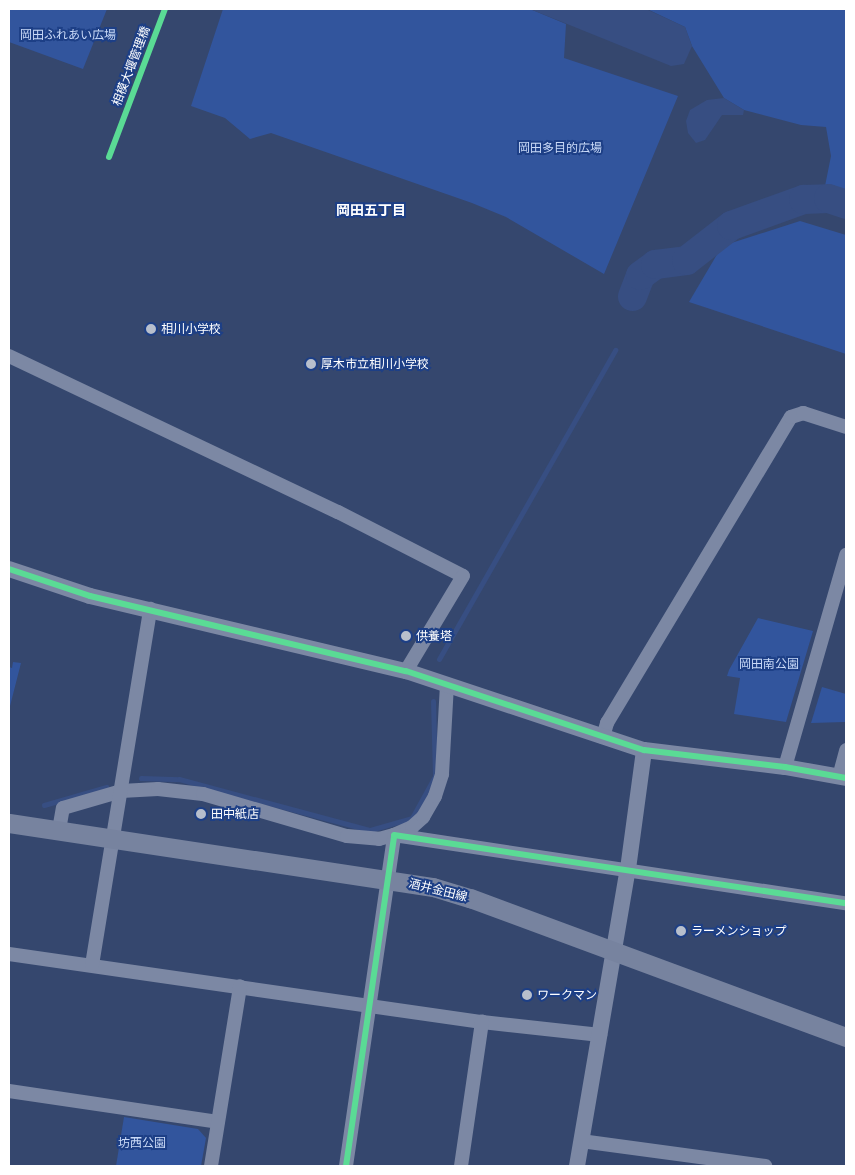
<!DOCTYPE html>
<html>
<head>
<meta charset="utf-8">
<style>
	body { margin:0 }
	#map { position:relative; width:855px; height:1175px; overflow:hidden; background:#35476e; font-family:Ubuntu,"Noto Sans JP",sans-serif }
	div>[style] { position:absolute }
	.green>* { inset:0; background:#32559d }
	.water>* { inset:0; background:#374e82 }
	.stream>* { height:5px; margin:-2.5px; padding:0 2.5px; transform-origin:2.5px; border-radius:2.5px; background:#374e82 }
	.river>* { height:29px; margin:-14.5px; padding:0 14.5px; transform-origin:14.5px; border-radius:14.5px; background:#374e82 }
	.minor>* { height:14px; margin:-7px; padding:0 7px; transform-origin:7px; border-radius:7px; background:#7c88a4 }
	.tertiary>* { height:16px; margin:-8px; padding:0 8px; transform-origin:8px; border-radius:8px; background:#7c88a4 }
	.secondary>* { height:19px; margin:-9.5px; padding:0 9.5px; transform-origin:9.5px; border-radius:9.5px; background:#77839f }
	.cycleway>* { height:6px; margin:-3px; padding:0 3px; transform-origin:3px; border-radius:3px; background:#5adb95 }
	.dots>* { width:14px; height:14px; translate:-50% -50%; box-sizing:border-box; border:2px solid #1d3f86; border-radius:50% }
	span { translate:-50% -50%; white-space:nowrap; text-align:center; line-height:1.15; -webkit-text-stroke:4px #1d3f86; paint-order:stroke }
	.park-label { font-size:12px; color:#cadaf8 }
	.street-label { font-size:12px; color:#fff }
	.poi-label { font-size:12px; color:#fff }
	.left { translate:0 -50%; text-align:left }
	.neighbourhood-label { font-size:14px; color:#fff; font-weight:700 }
	.frame { position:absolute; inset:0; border:10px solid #fff; pointer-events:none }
</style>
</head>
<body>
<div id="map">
	<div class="green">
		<i style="clip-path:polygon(9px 9px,107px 9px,83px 69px,9px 42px)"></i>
		<i style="clip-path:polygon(223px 9px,530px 9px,566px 24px,564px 58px,678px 96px,604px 274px,506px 217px,472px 203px,271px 133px,250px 139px,225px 118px,191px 106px)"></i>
		<i style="clip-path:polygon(647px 9px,846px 9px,846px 199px,823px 196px,831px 156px,826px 127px,801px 125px,744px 110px,724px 98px,692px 46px,685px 27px)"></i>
		<i style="clip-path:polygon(800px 221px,846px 235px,846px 354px,689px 302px,722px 246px)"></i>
		<i style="clip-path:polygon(758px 618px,813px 631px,786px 722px,734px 714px,740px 678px,727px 676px,729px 670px)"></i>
		<i style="clip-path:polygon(13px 662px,21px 663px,9px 710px,9px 667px,12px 668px)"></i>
		<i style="clip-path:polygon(822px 687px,846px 694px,845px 722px,811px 723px)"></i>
		<i style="clip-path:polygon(124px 1117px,198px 1129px,206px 1138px,201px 1166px,116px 1166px)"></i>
	</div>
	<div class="water">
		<i style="clip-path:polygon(530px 9px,646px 9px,685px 27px,692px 46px,684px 64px,671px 66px)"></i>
		<i style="clip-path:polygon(724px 98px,744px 110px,743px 115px,722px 115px,705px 140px,696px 143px,688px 133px,686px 121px,690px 110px,707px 100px)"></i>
		<i style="clip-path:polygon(809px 196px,846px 199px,846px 208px,829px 200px,807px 206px,803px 199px)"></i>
	</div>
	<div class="stream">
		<i style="left:439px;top:659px;width:356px;rotate:-60.3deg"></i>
		<i style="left:141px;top:778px;width:38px;rotate:2deg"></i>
		<i style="left:179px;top:779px;width:198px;rotate:15deg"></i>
		<i style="left:370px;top:830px;width:44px;rotate:-15.9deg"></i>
		<i style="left:412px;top:818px;width:48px;rotate:-61.3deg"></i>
		<i style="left:435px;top:776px;width:75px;rotate:-91.5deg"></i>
		<i style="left:44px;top:805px;width:65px;rotate:-16.2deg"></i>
	</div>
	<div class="river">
		<i style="left:632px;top:296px;width:22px;rotate:-69deg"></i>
		<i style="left:640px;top:275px;width:19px;rotate:-36deg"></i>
		<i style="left:655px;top:264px;width:31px;rotate:-7deg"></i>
		<i style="left:686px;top:260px;width:57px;rotate:-37.9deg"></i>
		<i style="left:731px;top:225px;width:77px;rotate:-19.9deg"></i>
		<i style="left:803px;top:199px;width:25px;rotate:-2deg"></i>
		<i style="left:828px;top:198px;width:19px;rotate:18deg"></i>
	</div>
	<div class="minor">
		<i style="left:9px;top:356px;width:364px;rotate:25.4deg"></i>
		<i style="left:338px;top:512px;width:140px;rotate:27.1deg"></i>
		<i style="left:463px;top:576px;width:111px;rotate:121deg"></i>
		<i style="left:603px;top:737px;width:15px;rotate:-74deg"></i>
		<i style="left:607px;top:723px;width:357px;rotate:-59deg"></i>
		<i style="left:791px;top:417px;width:13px;rotate:-18deg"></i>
		<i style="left:803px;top:413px;width:45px;rotate:18deg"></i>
		<i style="left:785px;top:767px;width:221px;rotate:-73.9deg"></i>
		<i style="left:839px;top:777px;width:28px;rotate:-75deg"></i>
		<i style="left:59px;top:830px;width:22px;rotate:-80deg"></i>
		<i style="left:63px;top:808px;width:60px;rotate:-16.3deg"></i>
		<i style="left:121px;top:791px;width:37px;rotate:-3deg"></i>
		<i style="left:158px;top:789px;width:45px;rotate:6.3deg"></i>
		<i style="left:203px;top:794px;width:150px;rotate:16.3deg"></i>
		<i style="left:347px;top:836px;width:32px;rotate:5deg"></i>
		<i style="left:379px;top:839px;width:16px;rotate:-15deg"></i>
		<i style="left:394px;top:835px;width:20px;rotate:-24deg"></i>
		<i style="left:412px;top:827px;width:15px;rotate:-42deg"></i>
		<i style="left:423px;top:817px;width:24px;rotate:-60deg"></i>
		<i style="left:435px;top:796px;width:23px;rotate:-72deg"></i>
		<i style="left:442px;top:774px;width:90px;rotate:-86.8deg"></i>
		<i style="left:9px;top:954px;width:478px;rotate:8.2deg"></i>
		<i style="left:482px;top:1022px;width:119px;rotate:6.3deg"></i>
		<i style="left:92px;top:965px;width:361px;rotate:-80.7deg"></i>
		<i style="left:9px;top:1091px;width:211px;rotate:8.4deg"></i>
		<i style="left:581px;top:1141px;width:186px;rotate:7.7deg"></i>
		<i style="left:211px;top:1166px;width:182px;rotate:-80.8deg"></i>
		<i style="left:346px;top:1166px;width:334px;rotate:-81.7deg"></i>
		<i style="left:394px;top:835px;width:457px;rotate:8.6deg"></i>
		<i style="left:461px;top:1166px;width:146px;rotate:-81.7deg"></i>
	</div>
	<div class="tertiary">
		<i style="left:9px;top:569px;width:85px;rotate:18.4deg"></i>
		<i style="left:90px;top:596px;width:325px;rotate:13.4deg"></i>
		<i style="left:406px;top:671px;width:251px;rotate:18.4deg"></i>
		<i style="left:644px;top:750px;width:142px;rotate:6.9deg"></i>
		<i style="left:785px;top:767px;width:62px;rotate:10.2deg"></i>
		<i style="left:577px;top:1166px;width:301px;rotate:-80.3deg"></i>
		<i style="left:628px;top:869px;width:120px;rotate:-82.3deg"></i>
	</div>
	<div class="secondary">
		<i style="left:9px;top:823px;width:429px;rotate:8.6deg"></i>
		<i style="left:433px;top:887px;width:39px;rotate:17deg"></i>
		<i style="left:470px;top:898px;width:401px;rotate:20.3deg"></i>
	</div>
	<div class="cycleway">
		<i style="left:109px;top:157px;width:158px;rotate:-69.3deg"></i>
		<i style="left:9px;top:569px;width:85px;rotate:18.4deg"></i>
		<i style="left:90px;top:596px;width:325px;rotate:13.4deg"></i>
		<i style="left:406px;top:671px;width:251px;rotate:18.4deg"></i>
		<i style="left:644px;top:750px;width:142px;rotate:6.9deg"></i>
		<i style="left:785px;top:767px;width:62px;rotate:10.2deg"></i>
		<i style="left:346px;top:1166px;width:334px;rotate:-81.7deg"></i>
		<i style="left:394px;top:835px;width:457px;rotate:8.6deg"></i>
	</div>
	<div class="dots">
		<i style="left:151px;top:329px;background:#b8bfcc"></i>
		<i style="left:311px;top:364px;background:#b8bfcc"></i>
		<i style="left:406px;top:636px;background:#b8bfcc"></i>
		<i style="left:201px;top:814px;background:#b8bfcc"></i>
		<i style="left:681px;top:931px;background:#b8bfcc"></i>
		<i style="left:527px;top:995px;background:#b8bfcc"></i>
	</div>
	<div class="park-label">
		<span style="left:68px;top:35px">岡田ふれあい広場</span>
		<span style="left:560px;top:148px">岡田多目的広場</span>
		<span style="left:769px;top:664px">岡田南公園</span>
		<span style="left:142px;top:1143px">坊西公園</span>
	</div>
	<div class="street-label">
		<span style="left:131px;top:66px;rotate:-69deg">相模大堰管理橋</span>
		<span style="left:438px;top:890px;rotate:14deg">酒井金田線</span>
	</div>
	<div class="poi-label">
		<span class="left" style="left:161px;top:329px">相川小学校</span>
		<span class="left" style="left:321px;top:364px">厚木市立相川小学校</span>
		<span class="left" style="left:416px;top:636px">供養塔</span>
		<span class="left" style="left:211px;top:814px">田中紙店</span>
		<span class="left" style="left:691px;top:931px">ラーメンショップ</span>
		<span class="left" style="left:537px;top:995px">ワークマン</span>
	</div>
	<div class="neighbourhood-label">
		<span style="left:371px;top:210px">岡田五丁目</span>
	</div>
	<div class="frame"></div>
</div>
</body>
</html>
